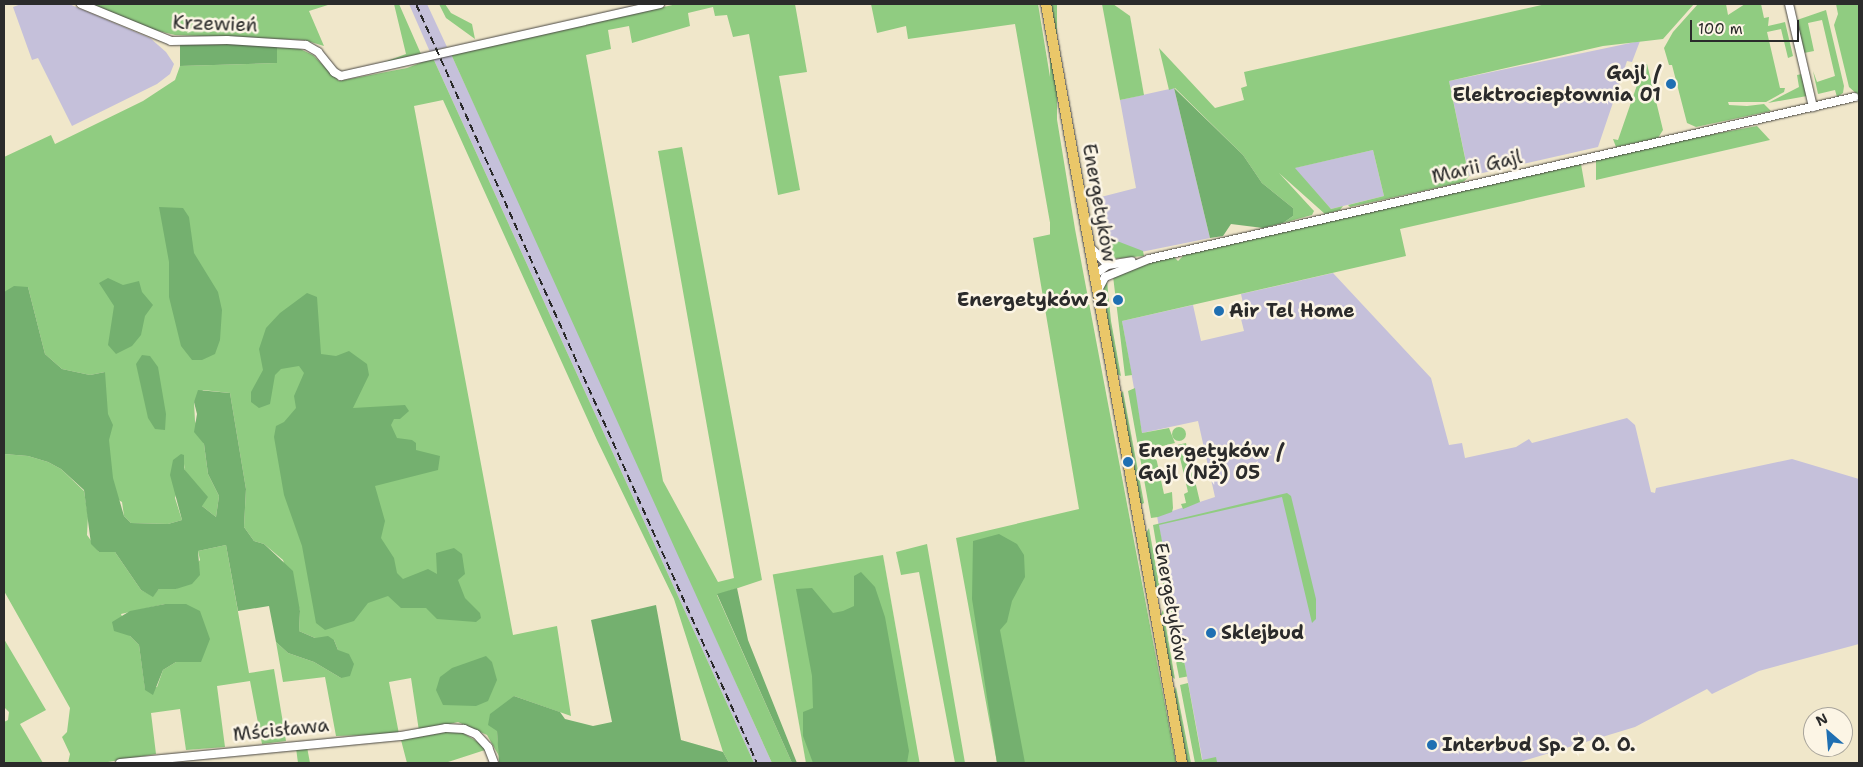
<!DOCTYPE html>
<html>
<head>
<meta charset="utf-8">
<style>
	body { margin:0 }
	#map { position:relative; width:1863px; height:767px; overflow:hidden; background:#f0e7ca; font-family:"Shantell Sans",sans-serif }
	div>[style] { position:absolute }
	.industrial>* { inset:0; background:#c5c0da }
	.green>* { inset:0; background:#90cc81; transform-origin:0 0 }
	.round { border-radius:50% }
	.forest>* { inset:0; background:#74b06f }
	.roads { filter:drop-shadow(0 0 1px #494743) drop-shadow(0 0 1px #494743) }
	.minor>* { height:8px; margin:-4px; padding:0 4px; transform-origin:4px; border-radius:4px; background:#fff }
	.major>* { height:10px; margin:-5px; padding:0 5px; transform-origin:5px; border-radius:5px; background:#eac769 }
	.rail>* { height:2px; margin-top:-1px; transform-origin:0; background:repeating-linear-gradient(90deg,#2b2b2b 0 8px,transparent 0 12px) }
	.dots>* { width:14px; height:14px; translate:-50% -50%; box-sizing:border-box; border:2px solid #fcf5e5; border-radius:50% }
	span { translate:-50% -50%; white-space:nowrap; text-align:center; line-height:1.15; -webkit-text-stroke:5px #fcf5e5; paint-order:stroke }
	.street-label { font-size:19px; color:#2b2b2b }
	.poi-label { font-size:19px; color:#2b2b2b; font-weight:700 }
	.right { translate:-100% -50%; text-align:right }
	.left { translate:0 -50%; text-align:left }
	.frame { position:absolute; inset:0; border:5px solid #2b2b2b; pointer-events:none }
	.north { position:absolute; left:1803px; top:707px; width:50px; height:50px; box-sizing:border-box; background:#fcf5e5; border:1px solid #a8a49b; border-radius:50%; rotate:333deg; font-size:14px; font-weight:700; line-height:20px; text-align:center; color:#2b2b2b }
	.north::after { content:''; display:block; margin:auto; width:18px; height:22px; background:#1f6fb2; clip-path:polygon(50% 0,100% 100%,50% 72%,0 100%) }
	.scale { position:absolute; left:1690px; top:20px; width:109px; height:22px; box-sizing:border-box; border:2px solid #2b2b2b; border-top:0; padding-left:6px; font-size:15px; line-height:18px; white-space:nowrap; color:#2b2b2b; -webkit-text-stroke:4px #fcf5e5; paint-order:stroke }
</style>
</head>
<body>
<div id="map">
	<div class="industrial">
		<i style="clip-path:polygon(21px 4px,69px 4px,150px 38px,166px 52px,174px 64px,170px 74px,157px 84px,72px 126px,38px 58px,32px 60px,13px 7px)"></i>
		<i style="clip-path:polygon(409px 4px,427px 4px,447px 47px,430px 52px)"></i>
		<i style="clip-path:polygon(1640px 41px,1632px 62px,1627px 61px,1598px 147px,1469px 176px,1449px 81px)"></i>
		<i style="clip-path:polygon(451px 54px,582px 339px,772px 763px,754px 763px,433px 58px)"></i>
		<i style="clip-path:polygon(1174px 88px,1210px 238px,1141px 252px,1104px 236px,1097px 198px,1136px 188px,1120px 100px)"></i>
		<i style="clip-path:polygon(1373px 150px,1384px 196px,1331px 209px,1294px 168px)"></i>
		<i style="clip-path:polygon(1333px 273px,1431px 378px,1449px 445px,1462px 443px,1465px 458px,1516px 447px,1529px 439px,1532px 443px,1627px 418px,1635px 425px,1651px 492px,1655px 493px,1656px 488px,1792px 459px,1859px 479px,1859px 644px,1759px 671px,1712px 694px,1707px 689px,1635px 727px,1517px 763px,1203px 763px,1157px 516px,1215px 497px,1198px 421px,1142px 433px,1122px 321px,1193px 305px,1201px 341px,1244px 331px,1241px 319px,1246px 316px,1241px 294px)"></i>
	</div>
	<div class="green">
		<i style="clip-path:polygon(89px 4px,331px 4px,309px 11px,324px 46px,304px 40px,175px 35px,146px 28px)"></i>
		<i style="clip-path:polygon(394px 4px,399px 4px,421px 54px,379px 64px,406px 54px)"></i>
		<i style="clip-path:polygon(439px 4px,445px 4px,451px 13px,472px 24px,475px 39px,446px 18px)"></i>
		<i style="clip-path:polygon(677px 4px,795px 4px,807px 72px,779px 76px,800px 190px,778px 195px,749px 34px,733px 37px,727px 15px,715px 16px,713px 7px,688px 13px,690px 26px,632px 43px,629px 26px,608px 30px,611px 49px,586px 55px,663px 481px,718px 582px,734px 578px,658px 151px,682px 147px,762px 580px,717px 595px,792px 763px,772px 763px,451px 54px)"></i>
		<i style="clip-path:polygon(871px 4px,1038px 4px,1075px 229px,1176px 763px,997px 763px,956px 538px,1079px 509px,1033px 238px,1052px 234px,1015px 24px,908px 39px,906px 26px,877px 33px)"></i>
		<i style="left:1050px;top:4px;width:7px;height:248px"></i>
		<i style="clip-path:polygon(1102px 4px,1113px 4px,1130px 16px,1144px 95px,1120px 100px)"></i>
		<i style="clip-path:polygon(1546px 4px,1694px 4px,1663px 39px,1603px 46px,1449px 81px,1469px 177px,1463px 182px,1350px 207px,1348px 205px,1384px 196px,1373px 150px,1295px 168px,1331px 209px,1343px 206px,1340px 210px,1325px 214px,1279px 173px,1314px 211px,1312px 215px,1283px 223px,1293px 216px,1293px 208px,1262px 183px,1243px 155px,1175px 88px,1169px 90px,1159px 48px,1215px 108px,1244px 100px,1241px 88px,1247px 86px,1244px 72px)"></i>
		<i style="clip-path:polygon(1698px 4px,1726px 4px,1728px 15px,1745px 4px,1761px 4px,1764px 18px,1769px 17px,1768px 26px,1785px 22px,1793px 56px,1788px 58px,1781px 29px,1767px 32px,1780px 88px,1785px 88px,1784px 92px,1766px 102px,1728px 102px,1729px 105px,1747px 106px,1764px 104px,1771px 111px,1696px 127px,1687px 123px,1672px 65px,1669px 65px,1664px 48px,1673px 32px)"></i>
		<i style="clip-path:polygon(1836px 4px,1859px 4px,1859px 96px,1849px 87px,1834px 25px,1838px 14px)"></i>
		<i style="clip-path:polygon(1826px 10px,1844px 86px,1843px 93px,1837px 97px,1835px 90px,1818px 94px,1813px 71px,1817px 82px,1835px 76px,1822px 20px,1808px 23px,1814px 51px,1804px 53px,1797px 20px)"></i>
		<i style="clip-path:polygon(277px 47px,298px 48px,313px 55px,339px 81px,407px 68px,433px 58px,754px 763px,729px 763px,723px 752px,674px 599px,597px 440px,443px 100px,414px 106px,513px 635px,557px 626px,571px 716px,514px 696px,497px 731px,499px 756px,487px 735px,458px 722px,419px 731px,411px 678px,389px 682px,399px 734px,336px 736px,325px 677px,283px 682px,276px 642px,288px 653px,314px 662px,341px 678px,338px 650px,334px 640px,315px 638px,299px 631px,300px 611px,283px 560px,264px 544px,254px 541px,244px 527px,246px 489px,230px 393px,203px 390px,194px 402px,195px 421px,204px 444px,208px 474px,219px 496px,216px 517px,202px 506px,184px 469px,185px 464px,175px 498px,182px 520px,168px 524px,131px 523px,124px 516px,122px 502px,93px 485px,105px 372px,90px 375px,62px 369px,45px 354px,28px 287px,4px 292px,4px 157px,51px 135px,55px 144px,143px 101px,175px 80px,180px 66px,277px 63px)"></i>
		<i style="clip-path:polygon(1647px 64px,1663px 130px,1658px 138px,1616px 147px,1613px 139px,1618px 140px,1644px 65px)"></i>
		<i style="clip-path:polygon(1802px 74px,1807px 96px,1768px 103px,1799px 87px,1797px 75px)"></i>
		<i style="clip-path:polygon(1757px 126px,1770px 140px,1596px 180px,1596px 156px)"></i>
		<i style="clip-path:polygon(1581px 164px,1585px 187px,1400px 229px,1406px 256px,1122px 321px,1132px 375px,1125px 376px,1113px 276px,1150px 263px,1174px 257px,1178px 261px,1184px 255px)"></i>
		<i style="clip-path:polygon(1104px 236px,1143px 251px,1144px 256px,1110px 259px)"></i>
		<i style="clip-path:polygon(1107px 281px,1111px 321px,1121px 376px,1117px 374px,1102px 289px)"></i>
		<i style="clip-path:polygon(1135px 388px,1142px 433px,1169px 428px,1175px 443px,1154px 448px,1164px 494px,1172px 492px,1173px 508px,1172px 512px,1158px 517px,1151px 518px,1128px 391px)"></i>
		<i style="clip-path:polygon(1123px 391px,1144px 503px,1140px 505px,1121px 394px)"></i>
		<i class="round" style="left:1172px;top:427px;width:14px;height:14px"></i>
		<i style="clip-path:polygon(1186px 443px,1200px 502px,1183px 509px,1181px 504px,1186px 503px,1184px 494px,1188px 492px,1177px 445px)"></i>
		<i style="clip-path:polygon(evenodd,4px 454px,28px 456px,48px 462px,61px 469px,84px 491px,88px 516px,87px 535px,99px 552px,115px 552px,141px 590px,153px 596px,159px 589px,176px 589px,200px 560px,198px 551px,226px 545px,249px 673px,274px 669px,286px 741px,262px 744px,250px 681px,217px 686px,225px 747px,186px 750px,180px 709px,151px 713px,156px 754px,102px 763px,68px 763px,70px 754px,62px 737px,67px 732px,70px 708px,4px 591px,4px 454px,165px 604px,191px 661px,176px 662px,163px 670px,157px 687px,145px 689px,139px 645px,130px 636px,121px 614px,165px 604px)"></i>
		<i style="clip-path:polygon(1287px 493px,1291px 496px,1316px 599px,1316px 619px,1312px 623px,1282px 497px,1159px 525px,1171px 589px,1164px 590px,1153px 525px)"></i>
		<i style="clip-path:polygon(1149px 528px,1160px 590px,1155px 587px,1145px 535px)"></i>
		<i style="clip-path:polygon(927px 544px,965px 763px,955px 763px,919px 572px,901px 575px,896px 552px)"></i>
		<i style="left:883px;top:555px;width:211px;height:112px;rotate:80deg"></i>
		<i style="left:1172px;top:599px;width:79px;height:8px;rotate:79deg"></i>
		<i style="clip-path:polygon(1163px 610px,1175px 679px,1171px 676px,1160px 616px)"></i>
		<i style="clip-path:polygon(4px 639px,46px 710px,20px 724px,43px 763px,4px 763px,4px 722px,8px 720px,9px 712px,4px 707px)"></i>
		<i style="clip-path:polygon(1188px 683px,1202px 760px,1216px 757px,1217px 762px,1195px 763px,1180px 685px)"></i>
		<i style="clip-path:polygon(1176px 687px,1191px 763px,1186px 762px,1174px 692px)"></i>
		<i style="clip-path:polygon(458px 730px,483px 745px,492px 763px,485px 750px,445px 763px,407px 763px,401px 740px)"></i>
		<i style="clip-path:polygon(307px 747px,310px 763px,298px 763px,296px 748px)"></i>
	</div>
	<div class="forest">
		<i style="clip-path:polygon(241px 44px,277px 47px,277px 63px,180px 66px,180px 45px)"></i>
		<i style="clip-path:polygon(1174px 88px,1243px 155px,1262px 183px,1293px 208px,1293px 216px,1283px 223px,1263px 228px,1231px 224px,1223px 236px,1210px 238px)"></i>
		<i style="clip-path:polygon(159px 207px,183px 208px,189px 217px,194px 253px,218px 292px,222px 310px,220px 340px,215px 354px,202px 360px,192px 360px,181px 346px,169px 297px,169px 262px)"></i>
		<i style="clip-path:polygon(108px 278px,123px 285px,139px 281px,142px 292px,153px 305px,145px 316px,141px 335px,132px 346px,116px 354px,108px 345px,114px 306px,99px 283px)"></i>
		<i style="clip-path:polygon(14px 286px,28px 287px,45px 354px,62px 369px,90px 375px,105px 372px,108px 414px,113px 425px,109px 440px,113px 478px,124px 516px,131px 523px,168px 524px,182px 520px,170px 475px,173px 460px,181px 454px,184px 455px,184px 469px,208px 497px,202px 506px,216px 517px,219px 496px,208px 474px,204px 444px,194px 432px,197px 414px,194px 402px,198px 390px,230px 393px,246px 489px,244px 527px,254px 541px,264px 544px,293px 571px,300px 611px,299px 631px,315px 638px,328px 636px,334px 640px,338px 650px,349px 654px,354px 664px,350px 676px,341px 678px,314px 662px,288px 653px,276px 642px,269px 606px,238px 611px,226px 545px,198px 551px,200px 575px,192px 584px,176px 589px,159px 589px,153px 597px,141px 590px,115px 552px,99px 552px,91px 544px,84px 490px,61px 469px,48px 462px,28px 456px,4px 454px,4px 292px)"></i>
		<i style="clip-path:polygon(307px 293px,317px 297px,321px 354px,336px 356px,349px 351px,367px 364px,369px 375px,353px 408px,405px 405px,409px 411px,400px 419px,394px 419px,391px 425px,397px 438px,412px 440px,416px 443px,416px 450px,440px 456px,438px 470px,375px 486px,385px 521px,381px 538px,394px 558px,397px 573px,403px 579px,428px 569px,437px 574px,436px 553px,454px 548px,462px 554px,465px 574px,458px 580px,465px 598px,480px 613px,481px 618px,476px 622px,437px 619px,426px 608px,401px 608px,388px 596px,368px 603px,354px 621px,325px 630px,316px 623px,302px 546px,284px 495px,274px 437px,276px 426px,284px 422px,296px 408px,294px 396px,304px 373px,299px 366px,281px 369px,275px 375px,270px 404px,259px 408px,251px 402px,251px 392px,263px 370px,259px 349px,266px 328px,280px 313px)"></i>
		<i style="clip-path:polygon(142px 355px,150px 356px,158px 367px,166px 414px,165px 430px,155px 429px,148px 418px,136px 364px)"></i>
		<i style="clip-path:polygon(999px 534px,1017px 544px,1024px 555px,1025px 577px,1012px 601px,1007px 622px,1000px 630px,1025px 763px,997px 763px,972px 599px,973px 541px)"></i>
		<i style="clip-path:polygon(861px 572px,875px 587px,885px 617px,909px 751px,907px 763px,813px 763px,803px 736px,803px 712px,813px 708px,812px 676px,796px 589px,812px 588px,833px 613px,843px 611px,854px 606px,854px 576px)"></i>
		<i style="clip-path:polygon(737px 588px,748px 640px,797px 763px,792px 763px,717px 594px)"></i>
		<i style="clip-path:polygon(165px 604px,186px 604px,200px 611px,210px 639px,201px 662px,176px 662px,163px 670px,153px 695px,145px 690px,139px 645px,130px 636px,114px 631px,112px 622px,130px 611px)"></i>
		<i style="clip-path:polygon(656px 605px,681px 740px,723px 752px,729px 763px,499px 763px,497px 731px,488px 725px,490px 714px,514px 696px,560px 712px,565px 719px,593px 726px,612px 722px,591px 620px)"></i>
		<i style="clip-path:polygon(486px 656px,492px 662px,497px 680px,488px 701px,476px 706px,443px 705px,436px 690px,440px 677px,452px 668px)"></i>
	</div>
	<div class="roads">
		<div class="minor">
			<i style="left:81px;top:4px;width:97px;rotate:22.3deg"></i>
			<i style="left:171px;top:41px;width:56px;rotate:-1deg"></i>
			<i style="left:227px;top:40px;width:79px;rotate:3.6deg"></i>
			<i style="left:306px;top:45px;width:14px;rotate:30deg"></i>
			<i style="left:318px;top:52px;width:26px;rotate:51deg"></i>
			<i style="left:334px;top:72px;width:8px;rotate:30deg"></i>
			<i style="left:341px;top:76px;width:327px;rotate:-12.7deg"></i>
			<i style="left:1789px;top:4px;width:106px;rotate:76.9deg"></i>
			<i style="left:1090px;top:247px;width:25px;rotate:45deg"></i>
			<i style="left:1094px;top:275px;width:17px;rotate:-36deg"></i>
			<i style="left:1108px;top:265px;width:24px;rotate:-9deg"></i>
			<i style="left:1098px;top:290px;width:15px;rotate:-62deg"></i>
			<i style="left:1105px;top:277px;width:48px;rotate:-22.2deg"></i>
			<i style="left:1149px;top:259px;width:724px;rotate:-12.92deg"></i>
			<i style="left:120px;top:763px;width:282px;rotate:-5.5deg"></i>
			<i style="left:401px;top:736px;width:46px;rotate:-10.1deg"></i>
			<i style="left:446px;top:728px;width:18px;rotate:3deg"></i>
			<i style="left:464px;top:729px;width:13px;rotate:23deg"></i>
			<i style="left:476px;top:734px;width:18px;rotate:47deg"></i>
			<i style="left:488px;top:747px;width:17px;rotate:69deg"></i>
		</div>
		<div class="major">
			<i style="left:1046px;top:4px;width:771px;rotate:79.84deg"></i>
		</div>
	</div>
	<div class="rail">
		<i style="left:416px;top:4px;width:832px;rotate:65.81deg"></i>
	</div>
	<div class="dots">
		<i style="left:1671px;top:84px;background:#1f6fb2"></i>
		<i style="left:1118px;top:300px;background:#1f6fb2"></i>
		<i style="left:1219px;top:311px;background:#1f6fb2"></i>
		<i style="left:1128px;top:462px;background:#1f6fb2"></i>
		<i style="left:1211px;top:633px;background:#1f6fb2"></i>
		<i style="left:1432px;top:745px;background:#1f6fb2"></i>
	</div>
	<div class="street-label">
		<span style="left:215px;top:24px;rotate:2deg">Krzewień</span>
		<span style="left:1477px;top:167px;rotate:-13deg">Marii Gajl</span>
		<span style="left:1099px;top:203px;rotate:80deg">Energetyków</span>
		<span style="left:1171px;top:602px;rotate:80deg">Energetyków</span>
		<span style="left:281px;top:730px;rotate:-6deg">Mścisława</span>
	</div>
	<div class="poi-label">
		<span class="right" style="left:1661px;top:84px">Gajl /<br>Elektrociepłownia 01</span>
		<span class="right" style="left:1108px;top:300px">Energetyków 2</span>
		<span class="left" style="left:1229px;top:311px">Air Tel Home</span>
		<span class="left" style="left:1138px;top:462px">Energetyków /<br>Gajl (NŻ) 05</span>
		<span class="left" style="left:1221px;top:633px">Sklejbud</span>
		<span class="left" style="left:1442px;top:745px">Interbud Sp. Z O. O.</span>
	</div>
	<div class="frame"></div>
	<div class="north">N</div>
	<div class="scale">100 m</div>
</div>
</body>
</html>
